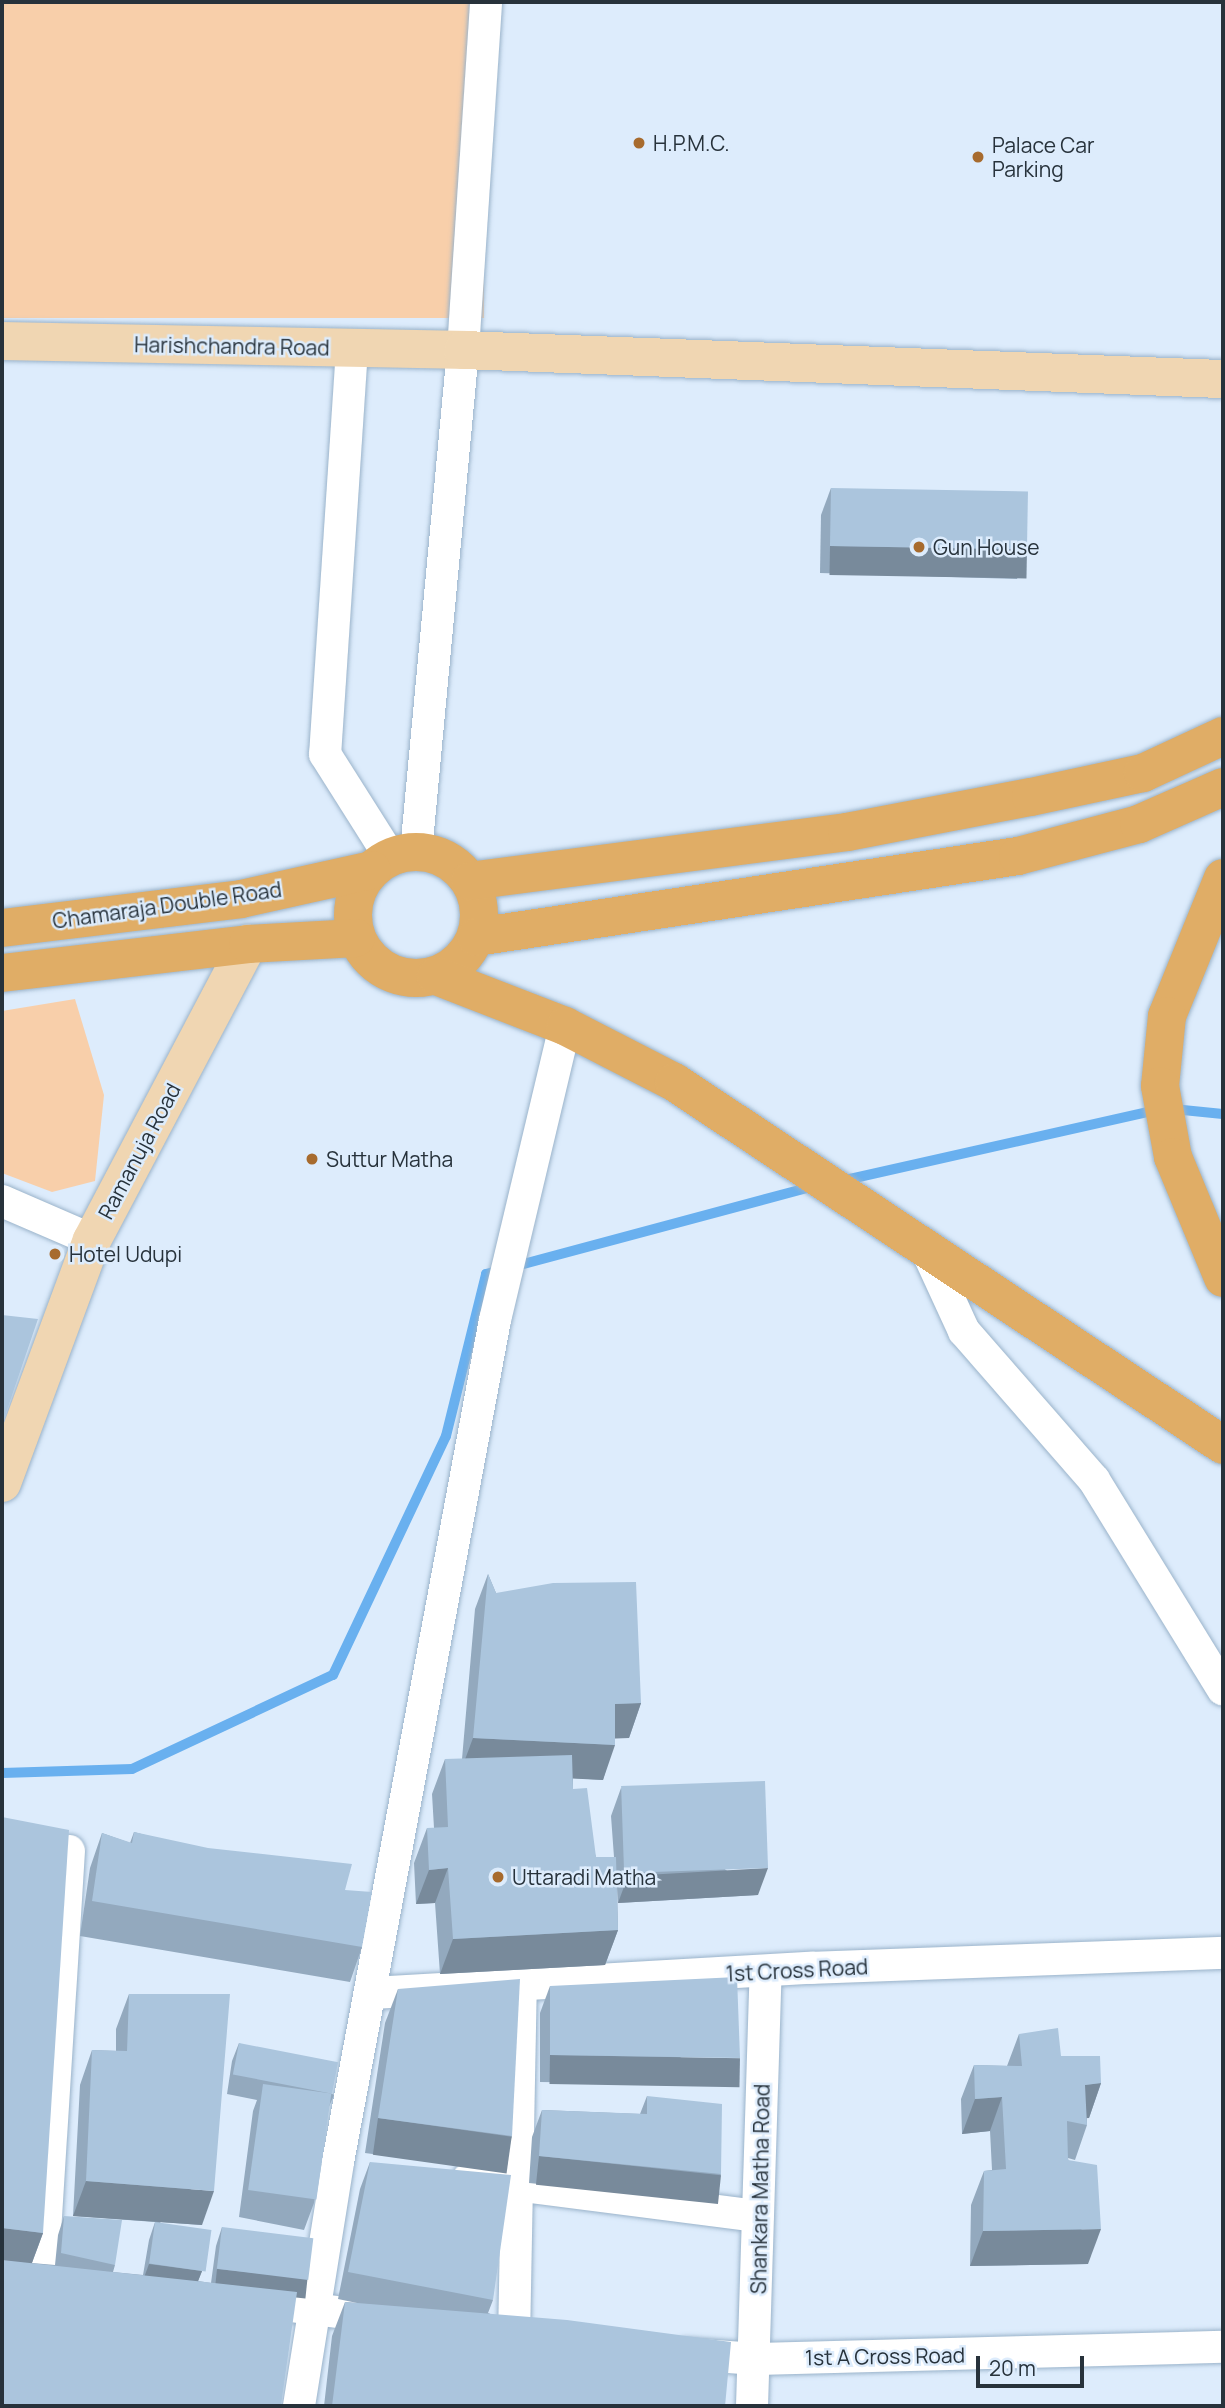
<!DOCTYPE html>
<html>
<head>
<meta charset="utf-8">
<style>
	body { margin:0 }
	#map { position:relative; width:1225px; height:2408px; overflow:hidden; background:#ddecfc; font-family:Manrope,sans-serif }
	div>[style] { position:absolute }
	.green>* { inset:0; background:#f8cfaa; transform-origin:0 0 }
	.stream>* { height:10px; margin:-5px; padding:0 5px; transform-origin:5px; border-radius:5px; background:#69b0ef }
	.roads { filter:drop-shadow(0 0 2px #9ab3ca) drop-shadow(0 0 2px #9ab3ca) }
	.street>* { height:32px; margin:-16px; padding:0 16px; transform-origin:16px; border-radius:16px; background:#fff }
	.secondary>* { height:38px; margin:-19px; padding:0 19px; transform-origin:19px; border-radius:19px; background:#f0d6b2 }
	.primary>* { height:38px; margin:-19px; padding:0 19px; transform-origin:19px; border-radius:19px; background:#e0ad66 }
	.primary>.ring { margin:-19px; padding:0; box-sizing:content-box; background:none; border:38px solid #e0ad66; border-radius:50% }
	.wall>* { inset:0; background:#93a9be }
	.shaded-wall>* { inset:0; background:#788a9b; transform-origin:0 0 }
	.building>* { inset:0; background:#abc5dd; transform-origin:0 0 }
	.dots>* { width:19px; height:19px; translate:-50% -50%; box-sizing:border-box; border:4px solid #ddecfc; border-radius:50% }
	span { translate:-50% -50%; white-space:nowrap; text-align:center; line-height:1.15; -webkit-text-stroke:5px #ddecfc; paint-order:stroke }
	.poi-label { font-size:21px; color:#27323b }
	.left { translate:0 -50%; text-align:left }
	.street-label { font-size:21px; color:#27323b }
	.frame { position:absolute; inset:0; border:4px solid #27323b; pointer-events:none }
	.scale { position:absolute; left:976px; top:2356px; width:108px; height:32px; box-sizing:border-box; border:4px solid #27323b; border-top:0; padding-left:9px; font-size:21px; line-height:24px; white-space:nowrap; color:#27323b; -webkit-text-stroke:5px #ddecfc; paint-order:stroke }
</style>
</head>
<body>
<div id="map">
	<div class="green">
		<i style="left:2px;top:2px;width:482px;height:316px"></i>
		<i style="clip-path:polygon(75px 999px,104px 1095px,95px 1181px,52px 1192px,2px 1173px,2px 1011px)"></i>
	</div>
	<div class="stream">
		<i style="left:1173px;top:1109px;width:50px;rotate:5.7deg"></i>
		<i style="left:841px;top:1181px;width:324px;rotate:-12.7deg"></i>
		<i style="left:2px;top:1773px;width:130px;rotate:-1.8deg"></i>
		<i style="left:132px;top:1769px;width:222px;rotate:-25.1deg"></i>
		<i style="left:333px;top:1675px;width:264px;rotate:-64.7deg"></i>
		<i style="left:446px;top:1436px;width:167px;rotate:-76.1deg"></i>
		<i style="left:486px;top:1274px;width:341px;rotate:-15deg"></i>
	</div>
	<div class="roads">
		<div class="street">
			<i style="left:352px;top:349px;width:406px;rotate:93.8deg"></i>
			<i style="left:325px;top:754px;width:122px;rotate:57.7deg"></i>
			<i style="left:416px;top:852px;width:504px;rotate:-84.65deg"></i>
			<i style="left:463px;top:350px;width:349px;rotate:-86.2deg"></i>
			<i style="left:2px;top:1201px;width:98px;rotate:23.4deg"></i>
			<i style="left:929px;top:1255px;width:84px;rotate:65.3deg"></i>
			<i style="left:964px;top:1331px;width:198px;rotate:48.9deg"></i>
			<i style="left:1094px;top:1480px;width:246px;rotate:58.4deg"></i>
			<i style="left:371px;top:1993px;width:441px;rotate:-3.3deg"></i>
			<i style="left:811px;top:1968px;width:412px;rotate:-2.1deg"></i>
			<i style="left:468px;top:2179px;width:292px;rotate:7.3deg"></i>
			<i style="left:42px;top:2280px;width:430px;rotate:-86.4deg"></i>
			<i style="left:290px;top:2306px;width:96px;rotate:7.2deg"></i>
			<i style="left:514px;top:2340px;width:356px;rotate:-88.9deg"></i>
			<i style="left:686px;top:2354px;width:71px;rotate:4deg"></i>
			<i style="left:757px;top:2359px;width:466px;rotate:-1.5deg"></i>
			<i style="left:299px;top:2406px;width:247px;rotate:-80.9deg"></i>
			<i style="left:338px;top:2162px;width:857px;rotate:-79.44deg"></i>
			<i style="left:495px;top:1320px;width:302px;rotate:-76.6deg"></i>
			<i style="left:752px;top:2406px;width:435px;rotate:-88.2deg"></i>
		</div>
		<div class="secondary">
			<i style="left:2px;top:341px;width:461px;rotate:1.1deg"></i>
			<i style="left:463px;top:350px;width:761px;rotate:2.19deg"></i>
			<i style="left:2px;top:1483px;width:259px;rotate:-69.7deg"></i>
			<i style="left:92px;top:1240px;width:335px;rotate:-62.2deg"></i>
		</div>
		<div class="primary">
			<i class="ring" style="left:353px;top:852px;width:88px;height:88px"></i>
			<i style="left:1223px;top:878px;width:149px;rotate:112.1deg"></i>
			<i style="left:1167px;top:1016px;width:70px;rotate:95.7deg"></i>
			<i style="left:1160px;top:1086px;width:72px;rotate:79.6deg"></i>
			<i style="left:1173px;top:1157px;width:131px;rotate:67.5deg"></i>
			<i style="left:470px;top:881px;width:380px;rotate:-7.4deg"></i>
			<i style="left:847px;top:832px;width:187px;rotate:-10.8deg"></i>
			<i style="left:1031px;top:797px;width:115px;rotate:-12.1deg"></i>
			<i style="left:1143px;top:773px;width:88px;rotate:-24.8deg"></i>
			<i style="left:2px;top:928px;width:241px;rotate:-6.9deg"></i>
			<i style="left:241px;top:899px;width:134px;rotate:-12.5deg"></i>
			<i style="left:476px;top:937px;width:548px;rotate:-8.5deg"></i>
			<i style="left:1018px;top:856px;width:125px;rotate:-14.8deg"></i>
			<i style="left:1139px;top:824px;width:92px;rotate:-23.8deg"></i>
			<i style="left:2px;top:973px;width:248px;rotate:-6.7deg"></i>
			<i style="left:248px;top:944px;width:108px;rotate:-3.2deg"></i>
			<i style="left:436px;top:976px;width:138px;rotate:21.2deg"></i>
			<i style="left:565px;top:1026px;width:123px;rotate:27.2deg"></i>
			<i style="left:674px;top:1082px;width:658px;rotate:33.47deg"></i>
		</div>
	</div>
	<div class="wall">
		<i style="clip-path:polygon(831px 488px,1027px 551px,1017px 579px,820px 573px,821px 515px)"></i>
		<i style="clip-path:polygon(488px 1574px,496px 1593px,641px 1703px,629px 1738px,615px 1738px,603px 1780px,573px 1778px,573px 1789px,596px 1857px,614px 1857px,611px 1816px,621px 1788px,758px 1895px,618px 1903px,617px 1887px,618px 1930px,605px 1965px,440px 1974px,435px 1903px,416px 1904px,414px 1863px,427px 1828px,434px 1828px,432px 1794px,445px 1759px,462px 1759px,475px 1609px)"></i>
		<i style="clip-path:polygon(2px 1817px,43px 2233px,32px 2263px,55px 2265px,58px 2235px,64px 2216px,115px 2265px,113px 2272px,143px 2275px,149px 2240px,155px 2222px,73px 2216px,80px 2085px,92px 2050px,116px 2051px,116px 2029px,129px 1994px,202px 2225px,160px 2222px,202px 2271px,198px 2281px,211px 2283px,216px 2246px,222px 2227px,302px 2297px,296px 2297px,2px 2406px)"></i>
		<i style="clip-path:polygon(134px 1832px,345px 1890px,362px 1947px,350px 1982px,80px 1936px,90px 1868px,102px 1833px,130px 1843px)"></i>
		<i style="clip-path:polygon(550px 1986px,731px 2085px,540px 2082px,540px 2013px)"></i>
		<i style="clip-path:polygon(398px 1989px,512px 2136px,500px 2171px,365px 2153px,385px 2023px)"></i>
		<i style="clip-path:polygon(1019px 2034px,1061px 2056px,1101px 2083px,1089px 2118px,1087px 2118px,1087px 2125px,1075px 2160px,1068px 2158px,1088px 2264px,970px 2266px,971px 2205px,984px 2171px,992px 2170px,990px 2131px,962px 2134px,961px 2099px,974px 2065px,1007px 2066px)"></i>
		<i style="clip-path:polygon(239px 2043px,334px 2095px,328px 2109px,314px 2203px,304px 2230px,239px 2217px,253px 2111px,257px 2100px,227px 2094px,232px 2061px)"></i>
		<i style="clip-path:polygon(647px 2096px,721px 2174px,711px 2202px,529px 2183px,532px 2137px,542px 2110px,640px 2114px)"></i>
		<i style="clip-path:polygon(370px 2162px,493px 2300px,488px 2313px,725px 2406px,324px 2406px,332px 2336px,345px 2302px,357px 2303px,338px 2299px,360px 2189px)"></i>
	</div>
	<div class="shaded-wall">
		<i style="left:830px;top:546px;width:197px;height:29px;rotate:1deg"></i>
		<i style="clip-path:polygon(641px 1703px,629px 1738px,603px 1739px,615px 1704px)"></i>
		<i style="clip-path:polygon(473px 1738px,615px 1745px,603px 1780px,460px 1773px)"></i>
		<i style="clip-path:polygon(448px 1868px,435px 1903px,416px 1904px,429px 1870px)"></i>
		<i style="clip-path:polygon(768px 1868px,758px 1895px,618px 1903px,628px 1876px)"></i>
		<i style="clip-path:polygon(618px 1930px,605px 1965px,440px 1974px,453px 1939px)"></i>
		<i style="left:550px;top:2055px;width:190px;height:29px;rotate:1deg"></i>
		<i style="clip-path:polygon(1101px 2083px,1089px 2118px,1073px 2119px,1085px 2085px)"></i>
		<i style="clip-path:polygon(1002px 2097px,990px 2131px,962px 2134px,975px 2099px)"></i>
		<i style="left:378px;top:2118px;width:135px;height:37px;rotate:8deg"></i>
		<i style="left:539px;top:2156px;width:183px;height:29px;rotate:6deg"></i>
		<i style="clip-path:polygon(86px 2181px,214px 2191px,202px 2225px,73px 2216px)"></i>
		<i style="clip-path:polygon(2px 2228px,43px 2233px,30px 2268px,2px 2264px)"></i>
		<i style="clip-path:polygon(1101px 2229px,1088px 2264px,970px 2266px,983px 2231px)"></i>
		<i style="clip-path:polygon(149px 2264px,202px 2271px,195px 2289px,142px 2283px)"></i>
		<i style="left:217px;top:2269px;width:91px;height:20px;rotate:6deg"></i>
	</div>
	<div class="building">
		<i style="left:831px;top:488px;width:197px;height:58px;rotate:1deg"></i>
		<i style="clip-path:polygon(2px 1315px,38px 1319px,2px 1425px)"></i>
		<i style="clip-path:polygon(488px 1574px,496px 1593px,553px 1583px,636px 1582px,641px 1703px,615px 1704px,615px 1745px,473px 1738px)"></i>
		<i style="clip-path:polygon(572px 1755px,573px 1789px,587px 1788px,596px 1857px,616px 1857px,618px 1930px,453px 1939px,448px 1868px,429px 1870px,427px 1828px,448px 1827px,445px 1759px)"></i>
		<i style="left:765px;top:1781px;width:87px;height:144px;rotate:88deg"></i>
		<i style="clip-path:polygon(2px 1817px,69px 1830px,43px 2233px,2px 2228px)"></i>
		<i style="clip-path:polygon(134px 1832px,208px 1848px,352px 1864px,345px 1890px,372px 1892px,362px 1947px,92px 1901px,102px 1833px,132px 1843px)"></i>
		<i style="clip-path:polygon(737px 1977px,740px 2058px,550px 2055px,550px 1986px)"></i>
		<i style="clip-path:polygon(520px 1979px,512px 2136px,378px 2118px,398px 1989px)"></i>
		<i style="clip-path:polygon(129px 1994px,230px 1994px,214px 2191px,86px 2181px,92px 2050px,127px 2051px)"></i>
		<i style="clip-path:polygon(1058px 2028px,1061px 2056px,1100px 2056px,1101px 2083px,1085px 2085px,1087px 2125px,1067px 2121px,1068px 2160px,1097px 2165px,1101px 2229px,983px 2231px,984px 2171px,1006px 2169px,1002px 2097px,975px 2099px,974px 2065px,1022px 2066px,1019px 2034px)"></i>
		<i style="left:239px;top:2043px;width:101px;height:32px;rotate:11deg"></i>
		<i style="left:263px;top:2084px;width:69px;height:107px;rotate:8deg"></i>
		<i style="clip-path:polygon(647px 2096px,722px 2104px,721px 2174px,539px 2156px,542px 2110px,647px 2114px)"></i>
		<i style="clip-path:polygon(370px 2162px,511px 2175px,493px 2300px,348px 2272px)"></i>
		<i style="clip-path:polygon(64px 2216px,122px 2220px,115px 2265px,61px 2253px)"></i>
		<i style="left:155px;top:2222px;width:57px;height:42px;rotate:8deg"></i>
		<i style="left:222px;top:2227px;width:92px;height:42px;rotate:7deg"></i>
		<i style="clip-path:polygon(2px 2260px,297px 2292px,281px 2406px,2px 2406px)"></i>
		<i style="clip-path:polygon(345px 2302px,567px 2320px,731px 2342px,725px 2406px,332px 2406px)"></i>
	</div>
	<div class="dots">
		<i style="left:639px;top:143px;background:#a76b2e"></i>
		<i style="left:978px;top:157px;background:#a76b2e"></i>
		<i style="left:919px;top:547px;background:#a76b2e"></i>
		<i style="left:312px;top:1159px;background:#a76b2e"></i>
		<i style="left:55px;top:1254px;background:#a76b2e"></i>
		<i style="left:498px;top:1877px;background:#a76b2e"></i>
	</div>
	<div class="poi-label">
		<span class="left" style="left:653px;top:143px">H.P.M.C.</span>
		<span class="left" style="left:992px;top:157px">Palace Car<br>Parking</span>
		<span class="left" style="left:933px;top:547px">Gun House</span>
		<span class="left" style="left:326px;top:1159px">Suttur Matha</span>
		<span class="left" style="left:69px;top:1254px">Hotel Udupi</span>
		<span class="left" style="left:512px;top:1877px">Uttaradi Matha</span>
	</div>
	<div class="street-label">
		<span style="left:232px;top:346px;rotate:1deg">Harishchandra Road</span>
		<span style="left:167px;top:905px;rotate:-8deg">Chamaraja Double Road</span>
		<span style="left:139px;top:1151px;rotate:-62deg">Ramanuja Road</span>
		<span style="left:797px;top:1970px;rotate:-3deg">1st Cross Road</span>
		<span style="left:760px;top:2189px;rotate:-89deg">Shankara Matha Road</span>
		<span style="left:885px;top:2356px;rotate:-1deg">1st A Cross Road</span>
	</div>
	<div class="frame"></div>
	<div class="scale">20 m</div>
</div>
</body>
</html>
